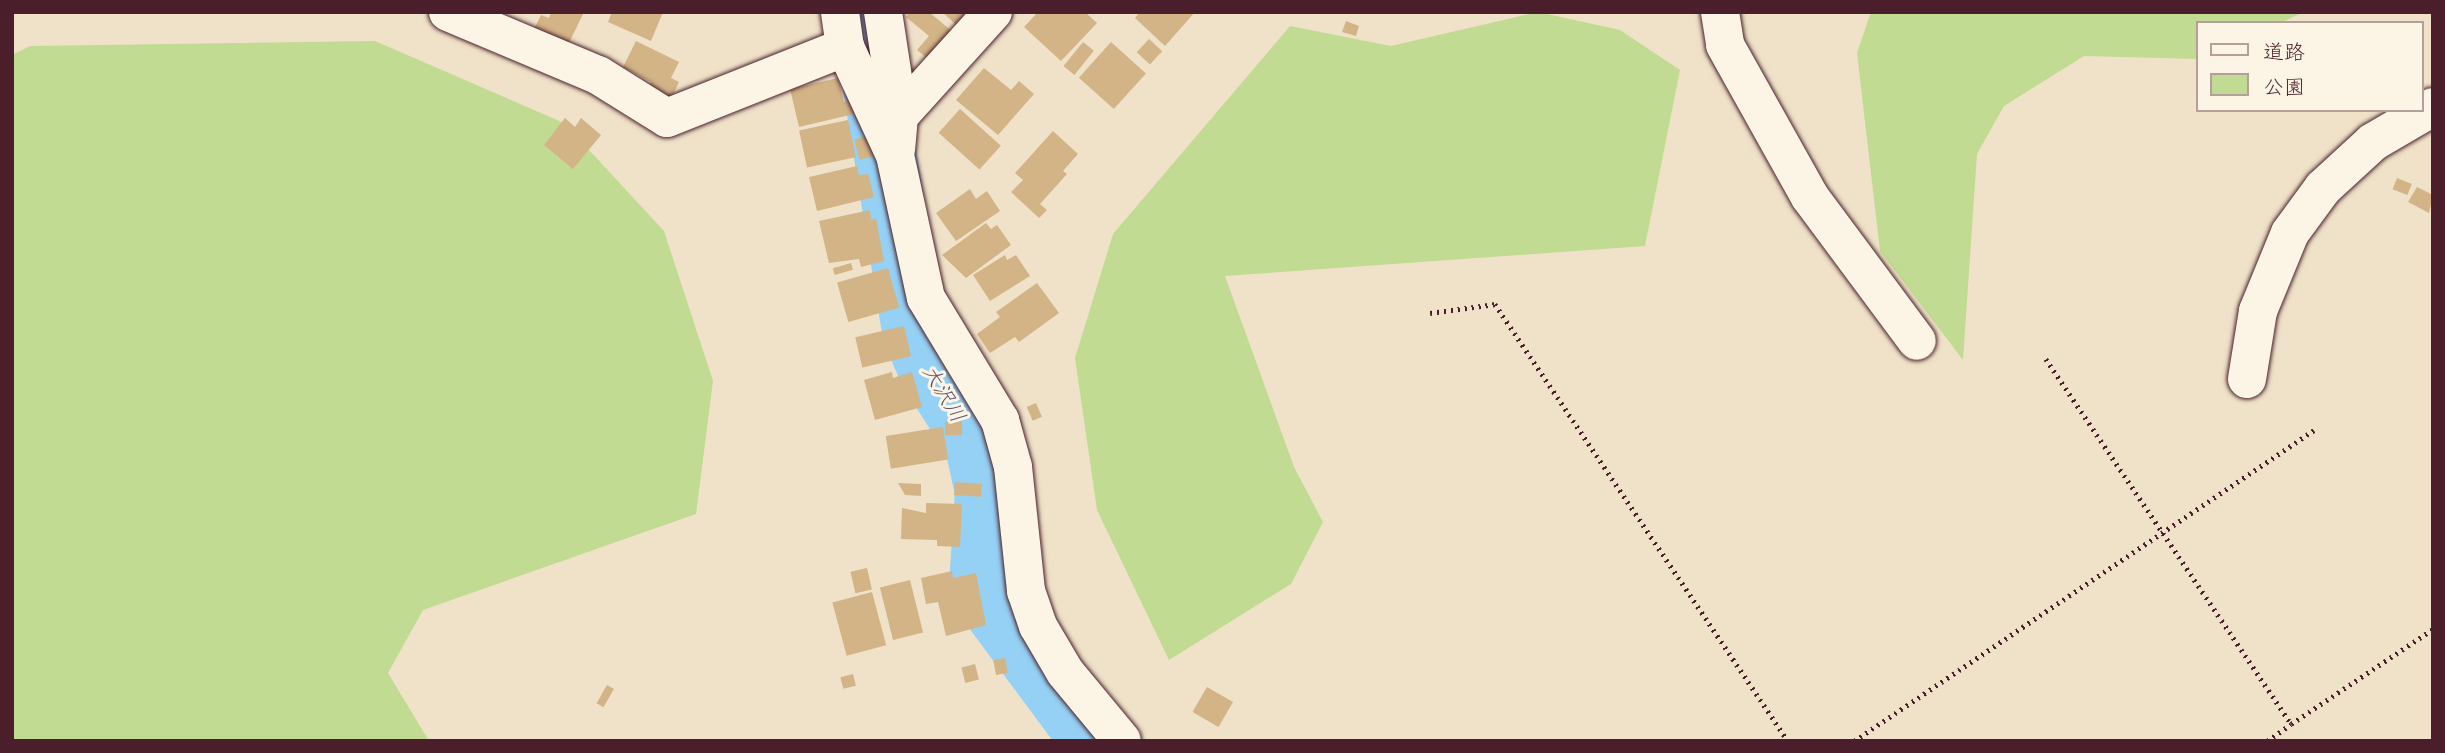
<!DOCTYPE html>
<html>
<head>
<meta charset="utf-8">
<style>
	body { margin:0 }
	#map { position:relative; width:2445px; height:753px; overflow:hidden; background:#efe2c8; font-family:Mali,"Klee One",sans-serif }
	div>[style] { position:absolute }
	.green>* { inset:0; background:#c1db92 }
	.river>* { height:63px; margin:-31.5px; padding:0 31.5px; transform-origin:31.5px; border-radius:31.5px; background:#94d1f5 }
	.building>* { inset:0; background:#d2b486; transform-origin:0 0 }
	.path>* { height:4.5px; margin-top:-2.25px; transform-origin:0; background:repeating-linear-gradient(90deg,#4a1f2b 0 2px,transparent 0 7px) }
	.roads { filter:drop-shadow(0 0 2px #4a1f2b) drop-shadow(0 0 2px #4a1f2b) }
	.minor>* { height:38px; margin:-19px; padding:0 19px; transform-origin:19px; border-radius:19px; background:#fcf5e5 }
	span { translate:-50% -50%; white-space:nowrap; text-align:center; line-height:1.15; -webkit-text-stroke:6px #fcf5e5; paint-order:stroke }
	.water-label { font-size:21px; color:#605468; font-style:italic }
	.frame { position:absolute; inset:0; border:14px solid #4a1f2b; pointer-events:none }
	.legend { position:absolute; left:2196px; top:21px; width:228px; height:91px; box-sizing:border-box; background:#fcf5e5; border:2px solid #b59f9b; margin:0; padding:9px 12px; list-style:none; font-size:21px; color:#4a1f2b }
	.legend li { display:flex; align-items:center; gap:14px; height:35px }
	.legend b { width:35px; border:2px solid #b59f9b }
</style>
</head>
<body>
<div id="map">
	<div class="green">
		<i style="clip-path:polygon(1538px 12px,1620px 30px,1680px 70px,1645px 246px,1225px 276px,1294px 467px,1323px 522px,1291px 584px,1169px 660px,1097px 510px,1075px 358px,1113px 234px,1290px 26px,1391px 46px)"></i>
		<i style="clip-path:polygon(1871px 12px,2304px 12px,2280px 23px,2198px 23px,2196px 59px,2084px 56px,2004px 106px,1977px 154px,1963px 360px,1880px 251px,1857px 53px)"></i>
		<i style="clip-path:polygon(375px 41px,564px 123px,664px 231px,713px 381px,696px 514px,423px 610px,388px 673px,429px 741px,12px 741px,12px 55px,30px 46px)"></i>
	</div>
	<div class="river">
		<i style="left:862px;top:12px;width:324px;rotate:80.9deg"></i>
		<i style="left:913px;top:332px;width:43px;rotate:66.4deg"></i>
		<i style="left:930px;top:371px;width:83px;rotate:57.3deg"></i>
		<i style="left:975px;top:441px;width:51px;rotate:77.6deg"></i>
		<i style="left:986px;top:491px;width:80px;rotate:93.6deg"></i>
		<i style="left:981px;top:571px;width:40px;rotate:71.1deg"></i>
		<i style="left:994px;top:609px;width:164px;rotate:53.4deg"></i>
	</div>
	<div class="building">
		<i style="clip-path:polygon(551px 12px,584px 12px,567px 47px,533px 31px,541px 15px,549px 18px)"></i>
		<i style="clip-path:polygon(612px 12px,663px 12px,651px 41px,608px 22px)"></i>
		<i style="clip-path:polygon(910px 12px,929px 12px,960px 38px,937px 66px,917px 50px,929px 36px,906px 17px)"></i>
		<i style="clip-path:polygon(942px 12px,976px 12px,961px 29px)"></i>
		<i style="clip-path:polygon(1038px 12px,1085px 12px,1097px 23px,1061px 61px,1024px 27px)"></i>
		<i style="clip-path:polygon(1140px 12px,1195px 12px,1165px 46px,1135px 18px)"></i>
		<i style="clip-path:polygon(1346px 21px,1359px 26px,1356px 36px,1342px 32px)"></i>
		<i style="left:1149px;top:39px;width:18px;height:18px;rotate:43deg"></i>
		<i style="clip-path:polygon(636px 41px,679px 62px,671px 78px,679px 82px,671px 99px,648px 88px,651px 82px,623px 67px)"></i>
		<i style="left:1083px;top:42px;width:14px;height:31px;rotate:39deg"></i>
		<i style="left:1111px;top:42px;width:47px;height:48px;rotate:42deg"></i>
		<i style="clip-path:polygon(984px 68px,1011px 90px,1019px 81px,1034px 94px,998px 135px,956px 100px)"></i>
		<i style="clip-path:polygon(838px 78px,844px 102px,855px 99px,858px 113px,799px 127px,790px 89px)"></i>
		<i style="left:960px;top:109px;width:55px;height:32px;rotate:42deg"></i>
		<i style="clip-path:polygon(565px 118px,575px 127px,581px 118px,601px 135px,573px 169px,544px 145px)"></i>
		<i style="left:848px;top:120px;width:38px;height:50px;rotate:78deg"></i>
		<i style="clip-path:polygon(1053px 131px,1078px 154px,1063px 171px,1067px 174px,1040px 204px,1047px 210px,1039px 218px,1011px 192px,1023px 180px,1015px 173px)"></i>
		<i style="left:868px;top:136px;width:21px;height:14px;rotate:76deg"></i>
		<i style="clip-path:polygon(857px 166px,859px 175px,868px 174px,874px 197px,817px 211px,809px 177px)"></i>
		<i style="left:2397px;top:178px;width:16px;height:12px;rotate:22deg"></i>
		<i style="clip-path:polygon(2417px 187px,2433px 195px,2429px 213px,2408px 202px)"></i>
		<i style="clip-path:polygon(970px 189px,976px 199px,987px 191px,1000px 211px,956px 241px,936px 213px)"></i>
		<i style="clip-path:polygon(870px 210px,871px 220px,876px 218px,884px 261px,861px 267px,859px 259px,829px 263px,819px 221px)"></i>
		<i style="clip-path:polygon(986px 223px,991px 229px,997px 225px,1011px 245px,966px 278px,942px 255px)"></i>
		<i style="clip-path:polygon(1005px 255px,1007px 260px,1016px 255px,1030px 276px,990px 301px,973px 275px)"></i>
		<i style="left:851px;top:263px;width:7px;height:19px;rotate:74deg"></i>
		<i style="left:888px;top:268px;width:41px;height:53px;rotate:74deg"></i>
		<i style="clip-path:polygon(1037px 283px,1059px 313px,1019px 342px,1015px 337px,990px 353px,977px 334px,1000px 317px,996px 312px)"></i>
		<i style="left:904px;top:326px;width:31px;height:50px;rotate:77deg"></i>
		<i style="clip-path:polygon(892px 372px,893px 378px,912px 372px,922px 407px,875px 420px,864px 380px)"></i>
		<i style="left:1036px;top:403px;width:15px;height:10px;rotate:67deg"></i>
		<i style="left:945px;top:421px;width:17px;height:14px"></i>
		<i style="left:943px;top:427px;width:33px;height:58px;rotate:81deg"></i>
		<i style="left:955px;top:482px;width:27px;height:13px;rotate:4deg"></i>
		<i style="clip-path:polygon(898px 483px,921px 484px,921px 496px,905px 495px)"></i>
		<i style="clip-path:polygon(926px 503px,962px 504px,960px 547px,937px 546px,937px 540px,901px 539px,902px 508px,926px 513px)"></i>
		<i style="left:867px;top:568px;width:22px;height:17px;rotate:77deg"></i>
		<i style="clip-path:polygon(952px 571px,953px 578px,976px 573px,986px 625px,946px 636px,938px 602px,926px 604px,921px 578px)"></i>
		<i style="left:910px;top:580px;width:54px;height:31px;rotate:76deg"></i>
		<i style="left:872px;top:592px;width:55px;height:41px;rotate:75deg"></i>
		<i style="left:1005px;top:658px;width:15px;height:12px;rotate:79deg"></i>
		<i style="left:975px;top:664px;width:16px;height:14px;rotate:76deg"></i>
		<i style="left:853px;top:674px;width:12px;height:13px;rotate:76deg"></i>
		<i style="left:607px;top:685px;width:8px;height:21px;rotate:30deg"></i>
		<i style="left:1207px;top:687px;width:30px;height:29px;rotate:30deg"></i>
	</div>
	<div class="path">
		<i style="left:1430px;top:313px;width:66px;rotate:-7.9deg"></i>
		<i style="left:1495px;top:304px;width:526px;rotate:56.16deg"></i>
		<i style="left:2046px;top:359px;width:440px;rotate:56.1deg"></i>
		<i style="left:2291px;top:724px;width:171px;rotate:-33.8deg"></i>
		<i style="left:1854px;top:741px;width:555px;rotate:-34.06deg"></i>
		<i style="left:2267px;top:741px;width:29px;rotate:-35deg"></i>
	</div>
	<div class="roads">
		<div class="minor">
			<i style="left:448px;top:12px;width:163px;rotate:22.8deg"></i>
			<i style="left:598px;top:75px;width:81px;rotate:31.9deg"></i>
			<i style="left:667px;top:118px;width:192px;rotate:-21.7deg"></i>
			<i style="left:840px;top:12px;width:35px;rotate:82deg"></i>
			<i style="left:845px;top:47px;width:119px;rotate:65.2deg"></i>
			<i style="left:895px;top:155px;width:146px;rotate:77.8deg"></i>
			<i style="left:926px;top:298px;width:143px;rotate:58.8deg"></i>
			<i style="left:1000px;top:420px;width:49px;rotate:74.5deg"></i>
			<i style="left:1013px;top:467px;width:125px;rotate:84deg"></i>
			<i style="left:1026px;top:591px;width:37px;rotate:71deg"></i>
			<i style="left:1038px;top:626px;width:53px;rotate:59.6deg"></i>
			<i style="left:1065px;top:672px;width:89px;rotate:50.4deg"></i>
			<i style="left:883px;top:12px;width:105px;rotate:81.3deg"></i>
			<i style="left:899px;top:116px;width:33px;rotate:95deg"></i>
			<i style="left:1720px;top:12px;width:33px;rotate:81deg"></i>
			<i style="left:1725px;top:45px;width:174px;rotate:60.8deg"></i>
			<i style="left:1810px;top:197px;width:179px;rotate:53.4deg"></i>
			<i style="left:899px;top:116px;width:140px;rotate:-47.9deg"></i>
			<i style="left:2247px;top:379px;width:69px;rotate:-80.8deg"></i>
			<i style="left:2258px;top:311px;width:84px;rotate:-67.7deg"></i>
			<i style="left:2290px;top:233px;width:56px;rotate:-53.7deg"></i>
			<i style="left:2323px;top:188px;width:68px;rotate:-42.6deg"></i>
			<i style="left:2373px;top:142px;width:69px;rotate:-30.3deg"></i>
		</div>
	</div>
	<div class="water-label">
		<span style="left:945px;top:393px;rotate:59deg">大沢川</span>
	</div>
	<div class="frame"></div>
	<ul class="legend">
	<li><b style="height:9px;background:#fcf5e5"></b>道路</li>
	<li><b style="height:19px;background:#c1db92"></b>公園</li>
	</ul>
</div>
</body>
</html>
